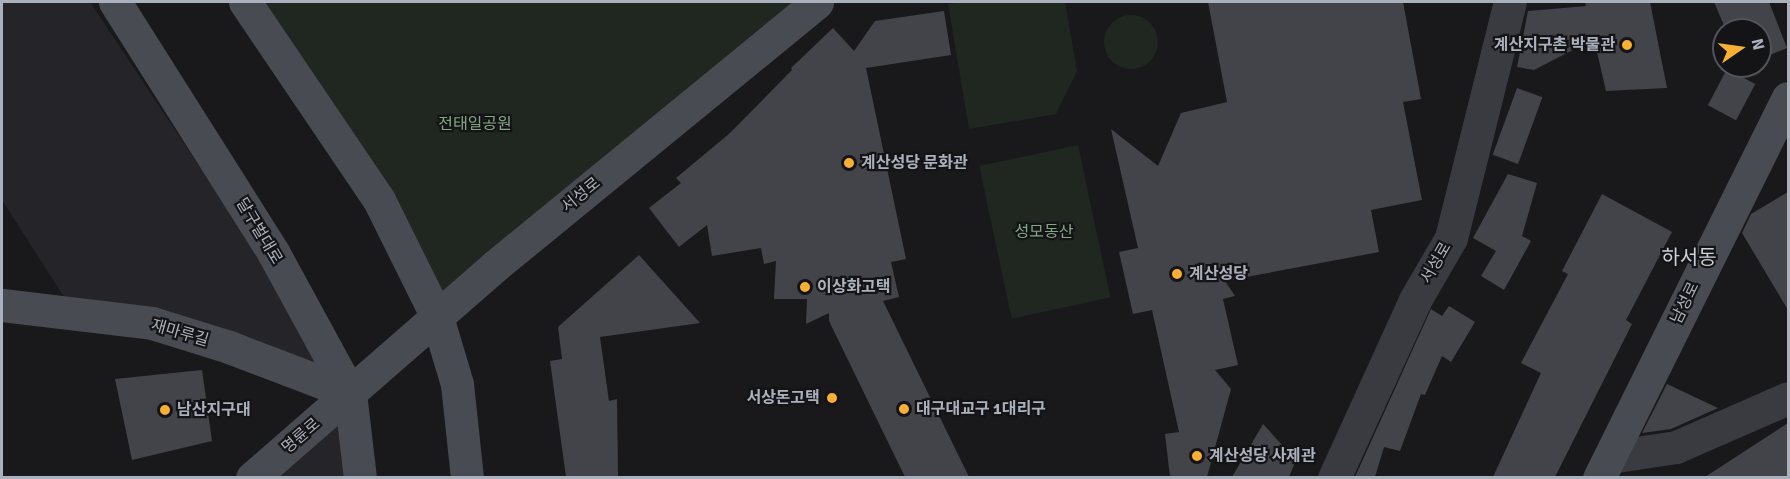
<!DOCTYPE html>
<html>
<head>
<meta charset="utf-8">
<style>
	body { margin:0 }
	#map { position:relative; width:1790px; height:479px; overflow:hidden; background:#19191c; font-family:Signika,"Noto Sans KR",sans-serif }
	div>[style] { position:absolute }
	.built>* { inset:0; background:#252529 }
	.green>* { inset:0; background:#1f2720; transform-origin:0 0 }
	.round { border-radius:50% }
	.building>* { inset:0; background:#434449; transform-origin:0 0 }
	.street>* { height:33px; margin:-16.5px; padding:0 16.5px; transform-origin:16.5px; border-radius:16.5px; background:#3a3b41 }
	.secondary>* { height:33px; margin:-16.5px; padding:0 16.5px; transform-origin:16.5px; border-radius:16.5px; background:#484b51 }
	.dots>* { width:16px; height:16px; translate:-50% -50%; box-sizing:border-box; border:3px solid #141417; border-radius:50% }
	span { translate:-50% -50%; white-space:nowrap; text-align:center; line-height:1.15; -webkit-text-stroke:4.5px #141417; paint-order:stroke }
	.poi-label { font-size:16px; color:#abb1bc; font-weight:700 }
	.right { translate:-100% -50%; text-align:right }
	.left { translate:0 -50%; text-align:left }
	.park-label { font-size:16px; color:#82a782 }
	.street-label { font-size:16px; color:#abb1bc }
	.quarter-label { font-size:20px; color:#ccd0d7 }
	.frame { position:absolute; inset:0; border:3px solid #abb1bc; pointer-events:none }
	.north { position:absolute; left:1712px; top:18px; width:60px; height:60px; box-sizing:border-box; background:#141417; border:2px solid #505359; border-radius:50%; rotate:77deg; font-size:16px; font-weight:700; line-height:24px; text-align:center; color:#abb1bc }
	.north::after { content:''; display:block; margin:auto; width:21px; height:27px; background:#f9ae34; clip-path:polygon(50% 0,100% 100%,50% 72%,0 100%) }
</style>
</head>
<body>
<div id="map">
	<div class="built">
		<i style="clip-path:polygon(2px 2px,90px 2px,350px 393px,360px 477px,246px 477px,349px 394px,75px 314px,2px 200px)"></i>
	</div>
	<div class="green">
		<i style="clip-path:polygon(245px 2px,819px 2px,437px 317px)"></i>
		<i style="clip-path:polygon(963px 2px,1065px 2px,1077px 71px,1056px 114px,969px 129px,948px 4px)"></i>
		<i class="round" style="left:1104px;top:15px;width:54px;height:54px"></i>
		<i style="left:1078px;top:145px;width:156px;height:101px;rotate:78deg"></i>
	</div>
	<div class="building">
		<i style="clip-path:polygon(1208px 2px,1403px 2px,1421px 99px,1403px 102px,1422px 200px,1371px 210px,1379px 252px,1225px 281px,1235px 296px,1223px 299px,1238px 365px,1215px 370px,1231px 389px,1207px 477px,1170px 477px,1165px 434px,1179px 432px,1152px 310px,1133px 314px,1119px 252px,1138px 248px,1111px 129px,1158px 166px,1181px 113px,1227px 102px)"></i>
		<i style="clip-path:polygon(1585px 2px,1650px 2px,1667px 88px,1606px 91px,1594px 39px,1534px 70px,1517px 67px,1528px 11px,1586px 6px)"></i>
		<i style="clip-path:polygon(1714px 2px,1769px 2px,1787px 48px,1760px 59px,1760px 30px,1726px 30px)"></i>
		<i style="clip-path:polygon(944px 11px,951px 55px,866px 68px,906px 259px,891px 262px,899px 297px,883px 301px,969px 477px,905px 477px,829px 321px,829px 313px,806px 324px,807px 299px,774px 299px,776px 261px,764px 264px,761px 248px,712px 256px,707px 225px,679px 247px,649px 208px,681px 183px,676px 178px,730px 133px,792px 70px,791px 68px,833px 28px,854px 51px,875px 21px)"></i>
		<i style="left:1727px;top:69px;width:32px;height:41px;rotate:28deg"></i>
		<i style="left:1517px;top:88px;width:27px;height:71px;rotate:20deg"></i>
		<i style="clip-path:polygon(1508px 174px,1537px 183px,1522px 236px,1531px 241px,1504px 290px,1481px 276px,1496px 251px,1473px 238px)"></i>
		<i style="clip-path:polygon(1788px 192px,1788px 310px,1742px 233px,1751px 214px)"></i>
		<i style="clip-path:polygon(1602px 194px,1672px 232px,1626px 320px,1632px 324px,1555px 477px,1493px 477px,1541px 373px,1521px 363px,1568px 274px,1562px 271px)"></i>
		<i style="clip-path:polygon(639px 255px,700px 323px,600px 337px,609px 401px,617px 399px,618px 477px,566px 477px,550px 361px,562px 359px,558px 327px)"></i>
		<i style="clip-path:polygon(1449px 306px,1475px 322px,1451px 362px,1442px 356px,1425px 395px,1421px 394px,1400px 451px,1384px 447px,1375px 477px,1355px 477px,1431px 309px,1442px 316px)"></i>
		<i style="clip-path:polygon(202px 370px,212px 441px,132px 460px,115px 379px)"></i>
		<i style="clip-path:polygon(1667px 384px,1718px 408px,1671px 429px,1642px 433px)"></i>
		<i style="clip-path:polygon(1788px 423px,1788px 477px,1705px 477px)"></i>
		<i style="clip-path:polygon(1263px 424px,1296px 460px,1289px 477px,1232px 477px)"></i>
	</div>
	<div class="street">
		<i style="left:1610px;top:457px;width:67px;rotate:-8.6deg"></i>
		<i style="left:1676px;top:447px;width:122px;rotate:-23.6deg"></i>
		<i style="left:1334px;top:478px;width:196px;rotate:-65.5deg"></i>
		<i style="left:1415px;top:300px;width:72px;rotate:-59.9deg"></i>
		<i style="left:1451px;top:238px;width:243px;rotate:-76deg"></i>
	</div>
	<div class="secondary">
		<i style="left:115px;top:2px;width:296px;rotate:57.7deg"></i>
		<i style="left:273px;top:252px;width:161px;rotate:61.4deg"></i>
		<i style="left:350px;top:393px;width:86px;rotate:83.3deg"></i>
		<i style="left:245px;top:2px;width:239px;rotate:55.9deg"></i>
		<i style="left:379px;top:200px;width:131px;rotate:63.6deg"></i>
		<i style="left:437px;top:317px;width:70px;rotate:73.4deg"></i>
		<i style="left:457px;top:384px;width:95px;rotate:83.9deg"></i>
		<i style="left:2px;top:305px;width:151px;rotate:6.8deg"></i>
		<i style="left:152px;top:323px;width:81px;rotate:17.3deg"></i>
		<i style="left:229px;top:347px;width:129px;rotate:20.8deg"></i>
		<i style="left:252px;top:478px;width:322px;rotate:-41.1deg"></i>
		<i style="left:495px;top:266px;width:416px;rotate:-39.3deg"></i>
		<i style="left:1599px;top:478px;width:424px;rotate:-63.6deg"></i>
	</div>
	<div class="dots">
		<i style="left:1627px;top:45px;background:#f9ae34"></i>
		<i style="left:849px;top:163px;background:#f9ae34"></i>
		<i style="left:1177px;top:274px;background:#f9ae34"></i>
		<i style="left:805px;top:287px;background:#f9ae34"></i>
		<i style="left:832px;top:398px;background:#f9ae34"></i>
		<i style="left:904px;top:409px;background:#f9ae34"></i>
		<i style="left:165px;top:410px;background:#f9ae34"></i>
		<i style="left:1197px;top:456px;background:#f9ae34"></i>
	</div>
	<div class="poi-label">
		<span class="right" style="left:1615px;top:45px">계산지구촌 박물관</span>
		<span class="left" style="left:861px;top:163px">계산성당 문화관</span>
		<span class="left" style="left:1189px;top:274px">계산성당</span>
		<span class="left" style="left:817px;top:287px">이상화고택</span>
		<span class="right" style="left:820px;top:398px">서상돈고택</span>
		<span class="left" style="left:916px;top:409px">대구대교구 1대리구</span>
		<span class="left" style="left:177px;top:410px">남산지구대</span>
		<span class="left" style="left:1209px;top:456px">계산성당 사제관</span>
	</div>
	<div class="park-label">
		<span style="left:475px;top:124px">전태일공원</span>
		<span style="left:1044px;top:232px">성모동산</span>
	</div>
	<div class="street-label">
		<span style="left:581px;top:195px;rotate:-39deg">서성로</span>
		<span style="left:259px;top:231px;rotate:59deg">달구벌대로</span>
		<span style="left:1436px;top:263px;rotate:-60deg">서성로</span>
		<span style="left:1685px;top:303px;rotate:-64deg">남성로</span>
		<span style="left:180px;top:333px;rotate:16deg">재마루길</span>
		<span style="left:301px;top:436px;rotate:-41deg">명륜로</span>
	</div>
	<div class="quarter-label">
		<span style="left:1689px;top:257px">하서동</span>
	</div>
	<div class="frame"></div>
	<div class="north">N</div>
</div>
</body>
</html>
